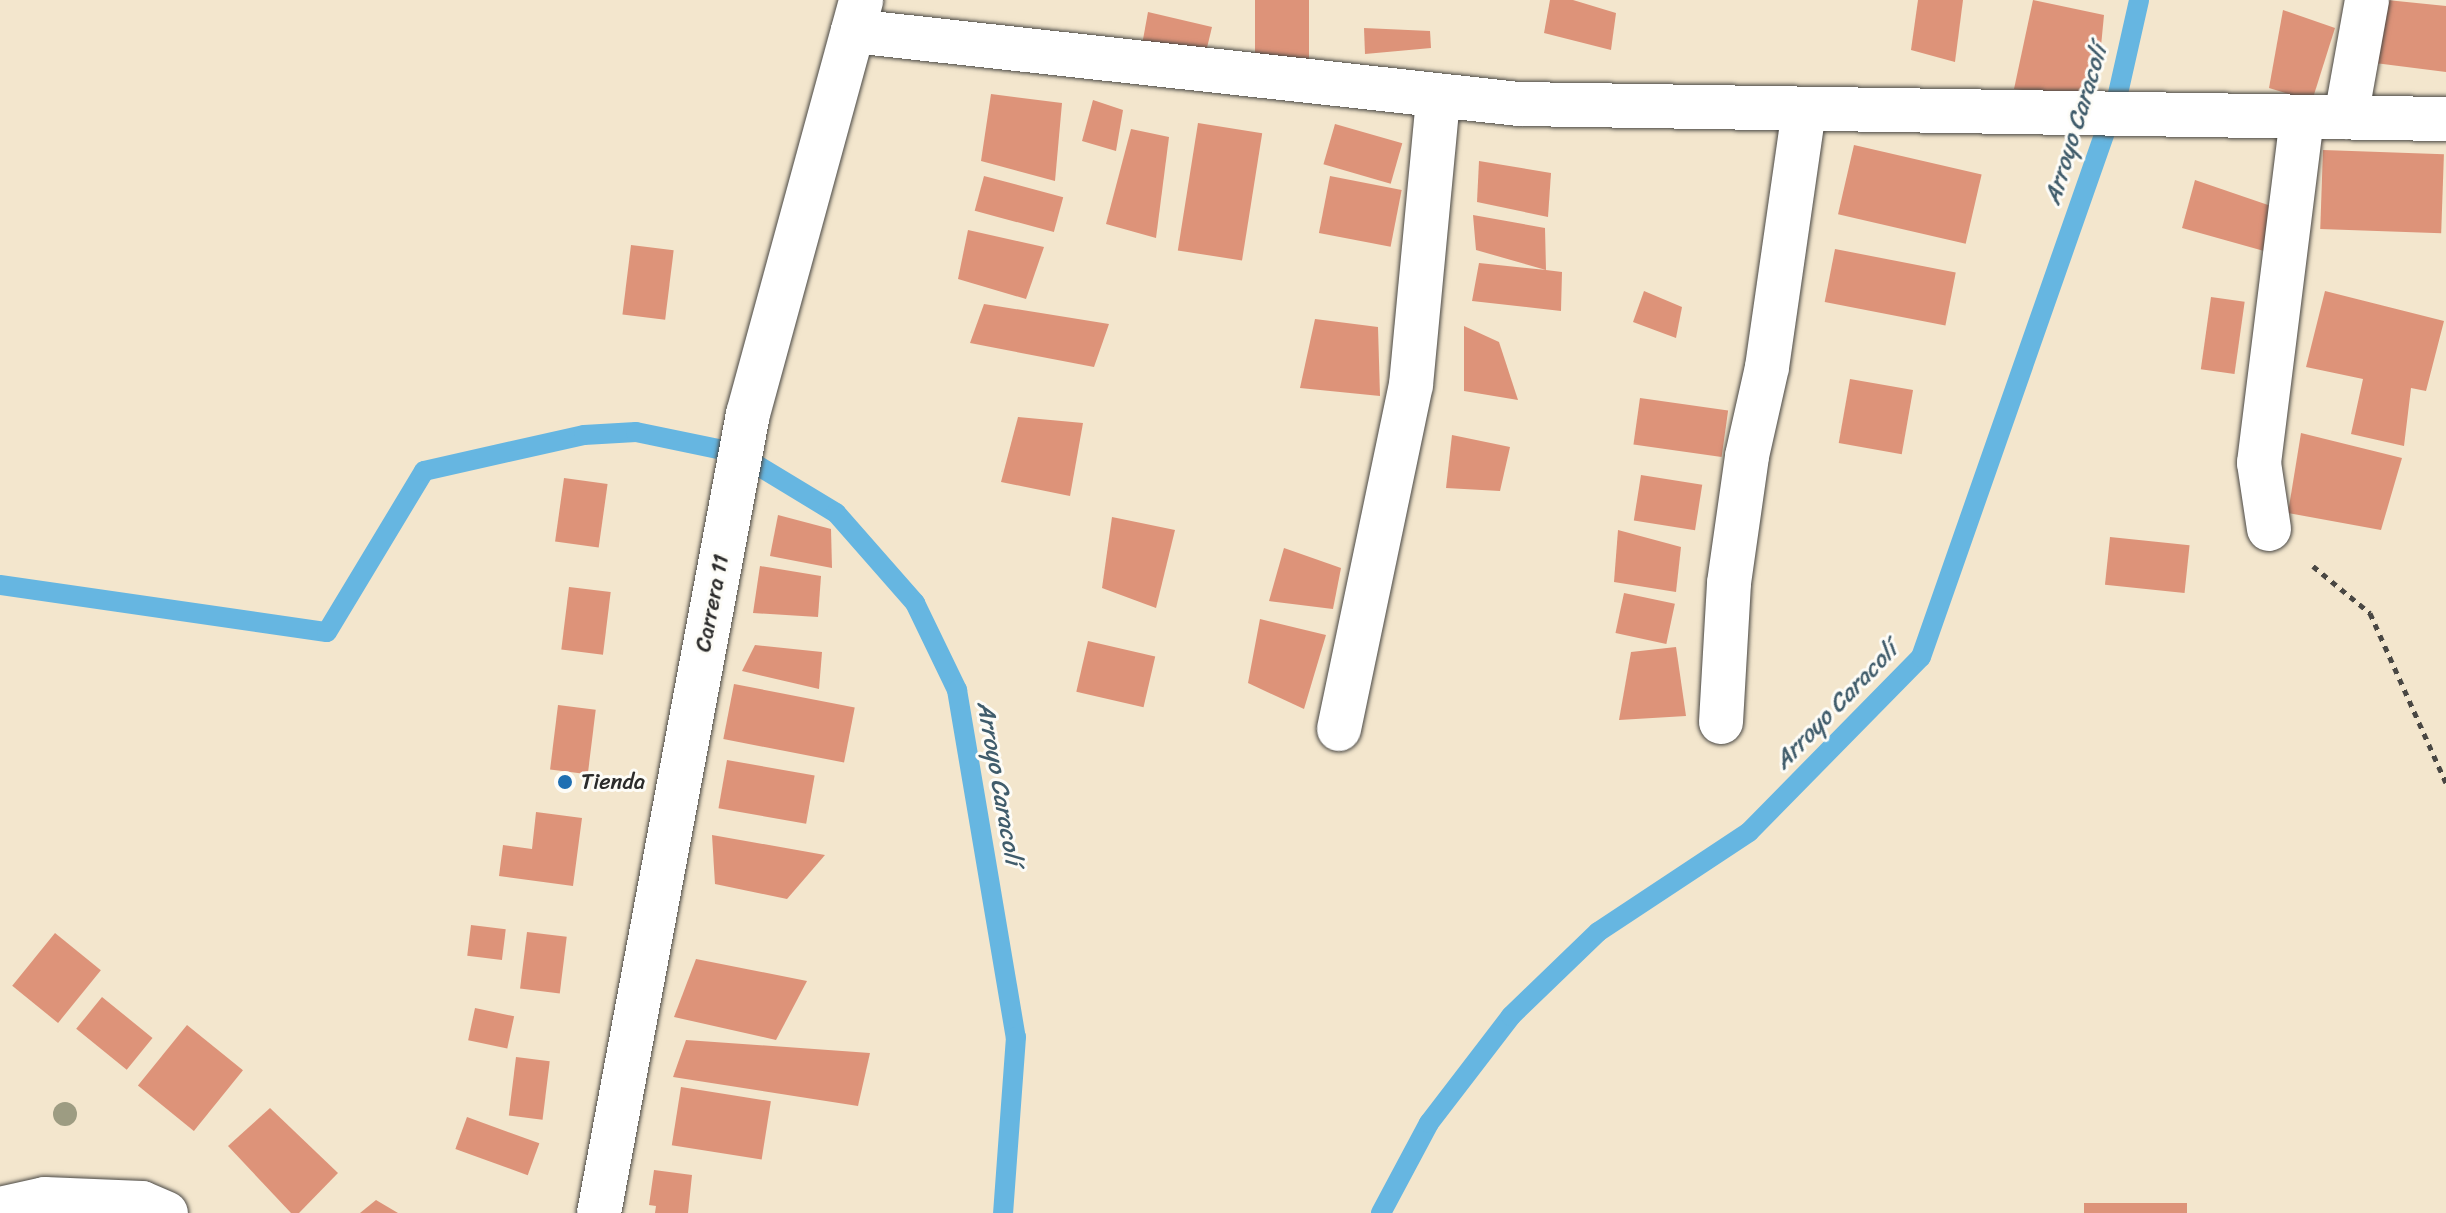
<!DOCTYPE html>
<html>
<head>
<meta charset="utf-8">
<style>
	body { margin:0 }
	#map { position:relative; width:2446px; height:1213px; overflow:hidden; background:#f3e6cd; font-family:Sriracha,sans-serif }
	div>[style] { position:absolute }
	.stream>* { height:20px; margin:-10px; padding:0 10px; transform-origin:10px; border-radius:10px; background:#66b6e1 }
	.building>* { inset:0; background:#dd9379; transform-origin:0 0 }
	.path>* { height:5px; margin-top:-2.5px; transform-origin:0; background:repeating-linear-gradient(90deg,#494743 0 6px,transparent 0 12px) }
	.roads { filter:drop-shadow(0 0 2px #494743) drop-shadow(0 0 2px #494743) }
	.street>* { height:44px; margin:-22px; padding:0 22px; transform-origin:22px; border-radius:22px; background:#fff }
	.trees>* { width:24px; height:24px; margin:-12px; border-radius:50%; background:#9d9c82 }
	.dots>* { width:22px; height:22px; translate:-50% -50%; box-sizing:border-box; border:4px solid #fdfcf7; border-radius:50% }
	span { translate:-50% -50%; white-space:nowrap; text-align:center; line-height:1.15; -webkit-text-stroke:6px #fdfcf7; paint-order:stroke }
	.street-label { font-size:22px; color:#2b2b2b }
	.poi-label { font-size:22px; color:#2b2b2b }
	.left { translate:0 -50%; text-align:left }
	.water-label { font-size:24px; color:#405c6b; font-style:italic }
</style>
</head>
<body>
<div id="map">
	<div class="stream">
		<i style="left:0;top:585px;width:330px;rotate:8.2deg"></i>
		<i style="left:327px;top:632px;width:188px;rotate:-58.9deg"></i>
		<i style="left:424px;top:471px;width:164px;rotate:-12.7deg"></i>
		<i style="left:584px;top:435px;width:52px;rotate:-3.3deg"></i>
		<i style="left:636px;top:432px;width:103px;rotate:11.7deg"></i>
		<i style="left:737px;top:453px;width:116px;rotate:31.2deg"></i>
		<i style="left:836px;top:513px;width:120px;rotate:48.7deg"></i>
		<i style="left:915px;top:603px;width:97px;rotate:64.2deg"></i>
		<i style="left:957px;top:690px;width:352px;rotate:80.4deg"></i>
		<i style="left:1016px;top:1037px;width:176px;rotate:94.2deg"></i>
		<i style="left:1381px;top:1213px;width:102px;rotate:-61.9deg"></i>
		<i style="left:1429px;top:1123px;width:135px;rotate:-52.5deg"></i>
		<i style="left:1511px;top:1016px;width:121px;rotate:-44deg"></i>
		<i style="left:1598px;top:932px;width:181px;rotate:-33.5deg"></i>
		<i style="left:1749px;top:832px;width:245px;rotate:-45.5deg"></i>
		<i style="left:1921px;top:657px;width:592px;rotate:-70.68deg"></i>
		<i style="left:2117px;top:98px;width:100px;rotate:-77.3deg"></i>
	</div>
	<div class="building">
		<i style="left:1255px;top:0;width:54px;height:59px"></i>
		<i style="clip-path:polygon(1550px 0,1573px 0,1616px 13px,1611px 50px,1544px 33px)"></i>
		<i style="clip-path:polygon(1918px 0,1963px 0,1955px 62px,1911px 50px)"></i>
		<i style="clip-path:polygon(2033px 0,2104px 15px,2096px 98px,2014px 89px)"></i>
		<i style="clip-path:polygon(2387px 0,2446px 6px,2446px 72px,2375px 63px)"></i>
		<i style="clip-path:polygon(2283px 10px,2335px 28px,2312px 101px,2269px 88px)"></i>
		<i style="clip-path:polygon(1148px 12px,1212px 27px,1204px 60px,1140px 56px)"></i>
		<i style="clip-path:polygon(1364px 28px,1430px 31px,1431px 48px,1365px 54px)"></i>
		<i style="clip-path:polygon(991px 94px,1062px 103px,1055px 181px,981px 161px)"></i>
		<i style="clip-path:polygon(1093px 100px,1123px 110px,1116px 151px,1082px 141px)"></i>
		<i style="left:1198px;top:123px;width:65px;height:129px;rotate:9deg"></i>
		<i style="left:1335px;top:124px;width:70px;height:42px;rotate:16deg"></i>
		<i style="clip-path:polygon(1131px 129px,1169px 137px,1156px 238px,1106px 224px)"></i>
		<i style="left:1854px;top:145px;width:131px;height:71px;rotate:13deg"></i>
		<i style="left:2323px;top:150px;width:121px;height:79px;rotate:2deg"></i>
		<i style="clip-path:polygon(1479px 161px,1551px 173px,1548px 217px,1477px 202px)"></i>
		<i style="left:984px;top:176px;width:82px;height:36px;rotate:15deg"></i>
		<i style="left:1330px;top:176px;width:73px;height:58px;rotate:11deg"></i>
		<i style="clip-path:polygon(2195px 180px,2271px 206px,2264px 251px,2182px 228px)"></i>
		<i style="clip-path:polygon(1473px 215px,1545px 228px,1546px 270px,1562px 272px,1561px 311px,1472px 301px,1479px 263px,1546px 270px,1476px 250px)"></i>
		<i style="clip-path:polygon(968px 230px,1044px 247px,1026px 299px,958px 279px)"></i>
		<i style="left:631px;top:245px;width:43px;height:70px;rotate:7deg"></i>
		<i style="left:1835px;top:249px;width:123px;height:54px;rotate:11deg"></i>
		<i style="clip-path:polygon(1644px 291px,1682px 307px,1676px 338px,1633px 322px)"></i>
		<i style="clip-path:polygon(2325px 291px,2444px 321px,2426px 391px,2411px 388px,2404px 446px,2351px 434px,2363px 379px,2306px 367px)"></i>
		<i style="left:2211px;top:297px;width:34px;height:73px;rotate:8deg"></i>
		<i style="clip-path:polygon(984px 304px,1109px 324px,1094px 367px,970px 343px)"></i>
		<i style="clip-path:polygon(1315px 319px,1378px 327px,1380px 396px,1300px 388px)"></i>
		<i style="clip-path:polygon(1464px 326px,1499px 342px,1518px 400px,1464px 391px)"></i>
		<i style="left:1850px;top:379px;width:64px;height:65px;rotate:10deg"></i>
		<i style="left:1640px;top:398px;width:89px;height:47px;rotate:8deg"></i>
		<i style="clip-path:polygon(1018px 417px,1083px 423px,1070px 496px,1001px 482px)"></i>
		<i style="clip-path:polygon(2301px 433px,2402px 458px,2381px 530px,2288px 513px)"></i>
		<i style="clip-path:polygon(1452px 435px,1510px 447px,1500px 491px,1446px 488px)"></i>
		<i style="left:1641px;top:475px;width:62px;height:46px;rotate:9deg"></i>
		<i style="left:564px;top:478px;width:44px;height:64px;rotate:8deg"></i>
		<i style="clip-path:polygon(778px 515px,831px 529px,832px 568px,770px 556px)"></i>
		<i style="clip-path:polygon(1112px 517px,1175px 530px,1156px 608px,1102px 588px)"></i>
		<i style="clip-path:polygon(1618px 530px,1681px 547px,1676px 592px,1614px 582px)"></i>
		<i style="left:2110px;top:537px;width:80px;height:48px;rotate:6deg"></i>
		<i style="clip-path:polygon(1284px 548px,1341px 568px,1333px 609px,1269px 601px)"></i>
		<i style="clip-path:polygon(760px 566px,821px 576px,818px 617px,753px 613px)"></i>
		<i style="left:569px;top:587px;width:42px;height:63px;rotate:7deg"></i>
		<i style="left:1624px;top:593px;width:52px;height:41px;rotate:12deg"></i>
		<i style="clip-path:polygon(1260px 619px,1326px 635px,1304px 709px,1248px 683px)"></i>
		<i style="left:1088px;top:641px;width:69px;height:52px;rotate:13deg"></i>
		<i style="clip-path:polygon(755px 645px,822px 652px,819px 689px,742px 671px)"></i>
		<i style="clip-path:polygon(1676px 647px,1686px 716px,1619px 720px,1631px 652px)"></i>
		<i style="left:734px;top:684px;width:123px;height:56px;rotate:11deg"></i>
		<i style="left:558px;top:705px;width:38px;height:65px;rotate:7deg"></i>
		<i style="left:727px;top:760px;width:89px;height:49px;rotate:10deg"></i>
		<i style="clip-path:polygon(536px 812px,582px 818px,573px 886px,499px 876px,503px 845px,532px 849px)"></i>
		<i style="clip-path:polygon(712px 835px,825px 855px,787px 899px,715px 884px)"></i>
		<i style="left:471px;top:925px;width:35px;height:31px;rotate:7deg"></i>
		<i style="left:527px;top:932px;width:40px;height:57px;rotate:7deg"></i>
		<i style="left:55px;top:933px;width:59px;height:68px;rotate:39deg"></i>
		<i style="clip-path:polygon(696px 959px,807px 981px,776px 1040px,674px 1017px)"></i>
		<i style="left:102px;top:997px;width:65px;height:41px;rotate:39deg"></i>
		<i style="left:475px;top:1008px;width:40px;height:33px;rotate:12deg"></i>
		<i style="left:187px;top:1025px;width:72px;height:78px;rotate:39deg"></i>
		<i style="clip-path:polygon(686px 1040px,870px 1053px,858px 1106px,673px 1077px)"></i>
		<i style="left:516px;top:1057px;width:34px;height:59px;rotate:7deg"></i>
		<i style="left:681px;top:1087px;width:91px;height:59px;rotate:9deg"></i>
		<i style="clip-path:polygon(270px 1108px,338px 1173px,299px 1213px,291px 1213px,228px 1146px)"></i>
		<i style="left:467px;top:1117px;width:77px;height:34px;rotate:20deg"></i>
		<i style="clip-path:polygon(654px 1170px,692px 1175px,688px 1213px,655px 1213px,656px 1206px,649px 1205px)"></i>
		<i style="clip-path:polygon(376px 1200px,398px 1213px,360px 1213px)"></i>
		<i style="left:2187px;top:1203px;width:10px;height:103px;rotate:90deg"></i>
	</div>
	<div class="path">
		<i style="left:2313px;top:566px;width:74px;rotate:39.5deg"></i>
		<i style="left:2370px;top:613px;width:186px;rotate:65.9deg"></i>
	</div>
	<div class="roads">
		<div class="street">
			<i style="left:853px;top:31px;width:670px;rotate:6.26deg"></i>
			<i style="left:1519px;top:104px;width:927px;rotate:0.93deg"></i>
			<i style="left:2346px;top:117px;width:119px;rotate:-79.8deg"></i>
			<i style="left:2269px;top:529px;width:67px;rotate:-98.6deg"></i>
			<i style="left:2259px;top:463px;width:347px;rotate:-82.9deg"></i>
			<i style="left:1721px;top:722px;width:139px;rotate:-86.7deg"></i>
			<i style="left:1729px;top:583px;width:128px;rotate:-81.9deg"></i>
			<i style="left:1747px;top:456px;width:91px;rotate:-77.3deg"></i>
			<i style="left:1767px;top:367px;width:259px;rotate:-81.8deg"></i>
			<i style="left:1339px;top:729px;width:351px;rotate:-78.2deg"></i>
			<i style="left:1411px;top:385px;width:289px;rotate:-84.6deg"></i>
			<i style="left:0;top:1209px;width:46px;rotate:-12.5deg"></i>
			<i style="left:45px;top:1199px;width:97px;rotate:2.4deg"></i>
			<i style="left:142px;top:1203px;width:26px;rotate:23deg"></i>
			<i style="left:599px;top:1213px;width:813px;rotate:-79.44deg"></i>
			<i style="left:748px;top:414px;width:429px;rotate:-74.7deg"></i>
		</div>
	</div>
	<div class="trees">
		<i style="left:65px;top:1114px"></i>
	</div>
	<div class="dots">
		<i style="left:565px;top:782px;background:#1f6fb2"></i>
	</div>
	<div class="street-label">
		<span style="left:712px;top:603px;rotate:-79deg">Carrera 11</span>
	</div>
	<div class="poi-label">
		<span class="left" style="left:581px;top:782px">Tienda</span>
	</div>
	<div class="water-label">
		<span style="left:2076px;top:125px;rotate:-73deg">Arroyo Caracolí</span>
		<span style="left:1836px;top:706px;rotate:-46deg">Arroyo Caracolí</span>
		<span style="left:999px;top:783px;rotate:80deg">Arroyo Caracolí</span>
	</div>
</div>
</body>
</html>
